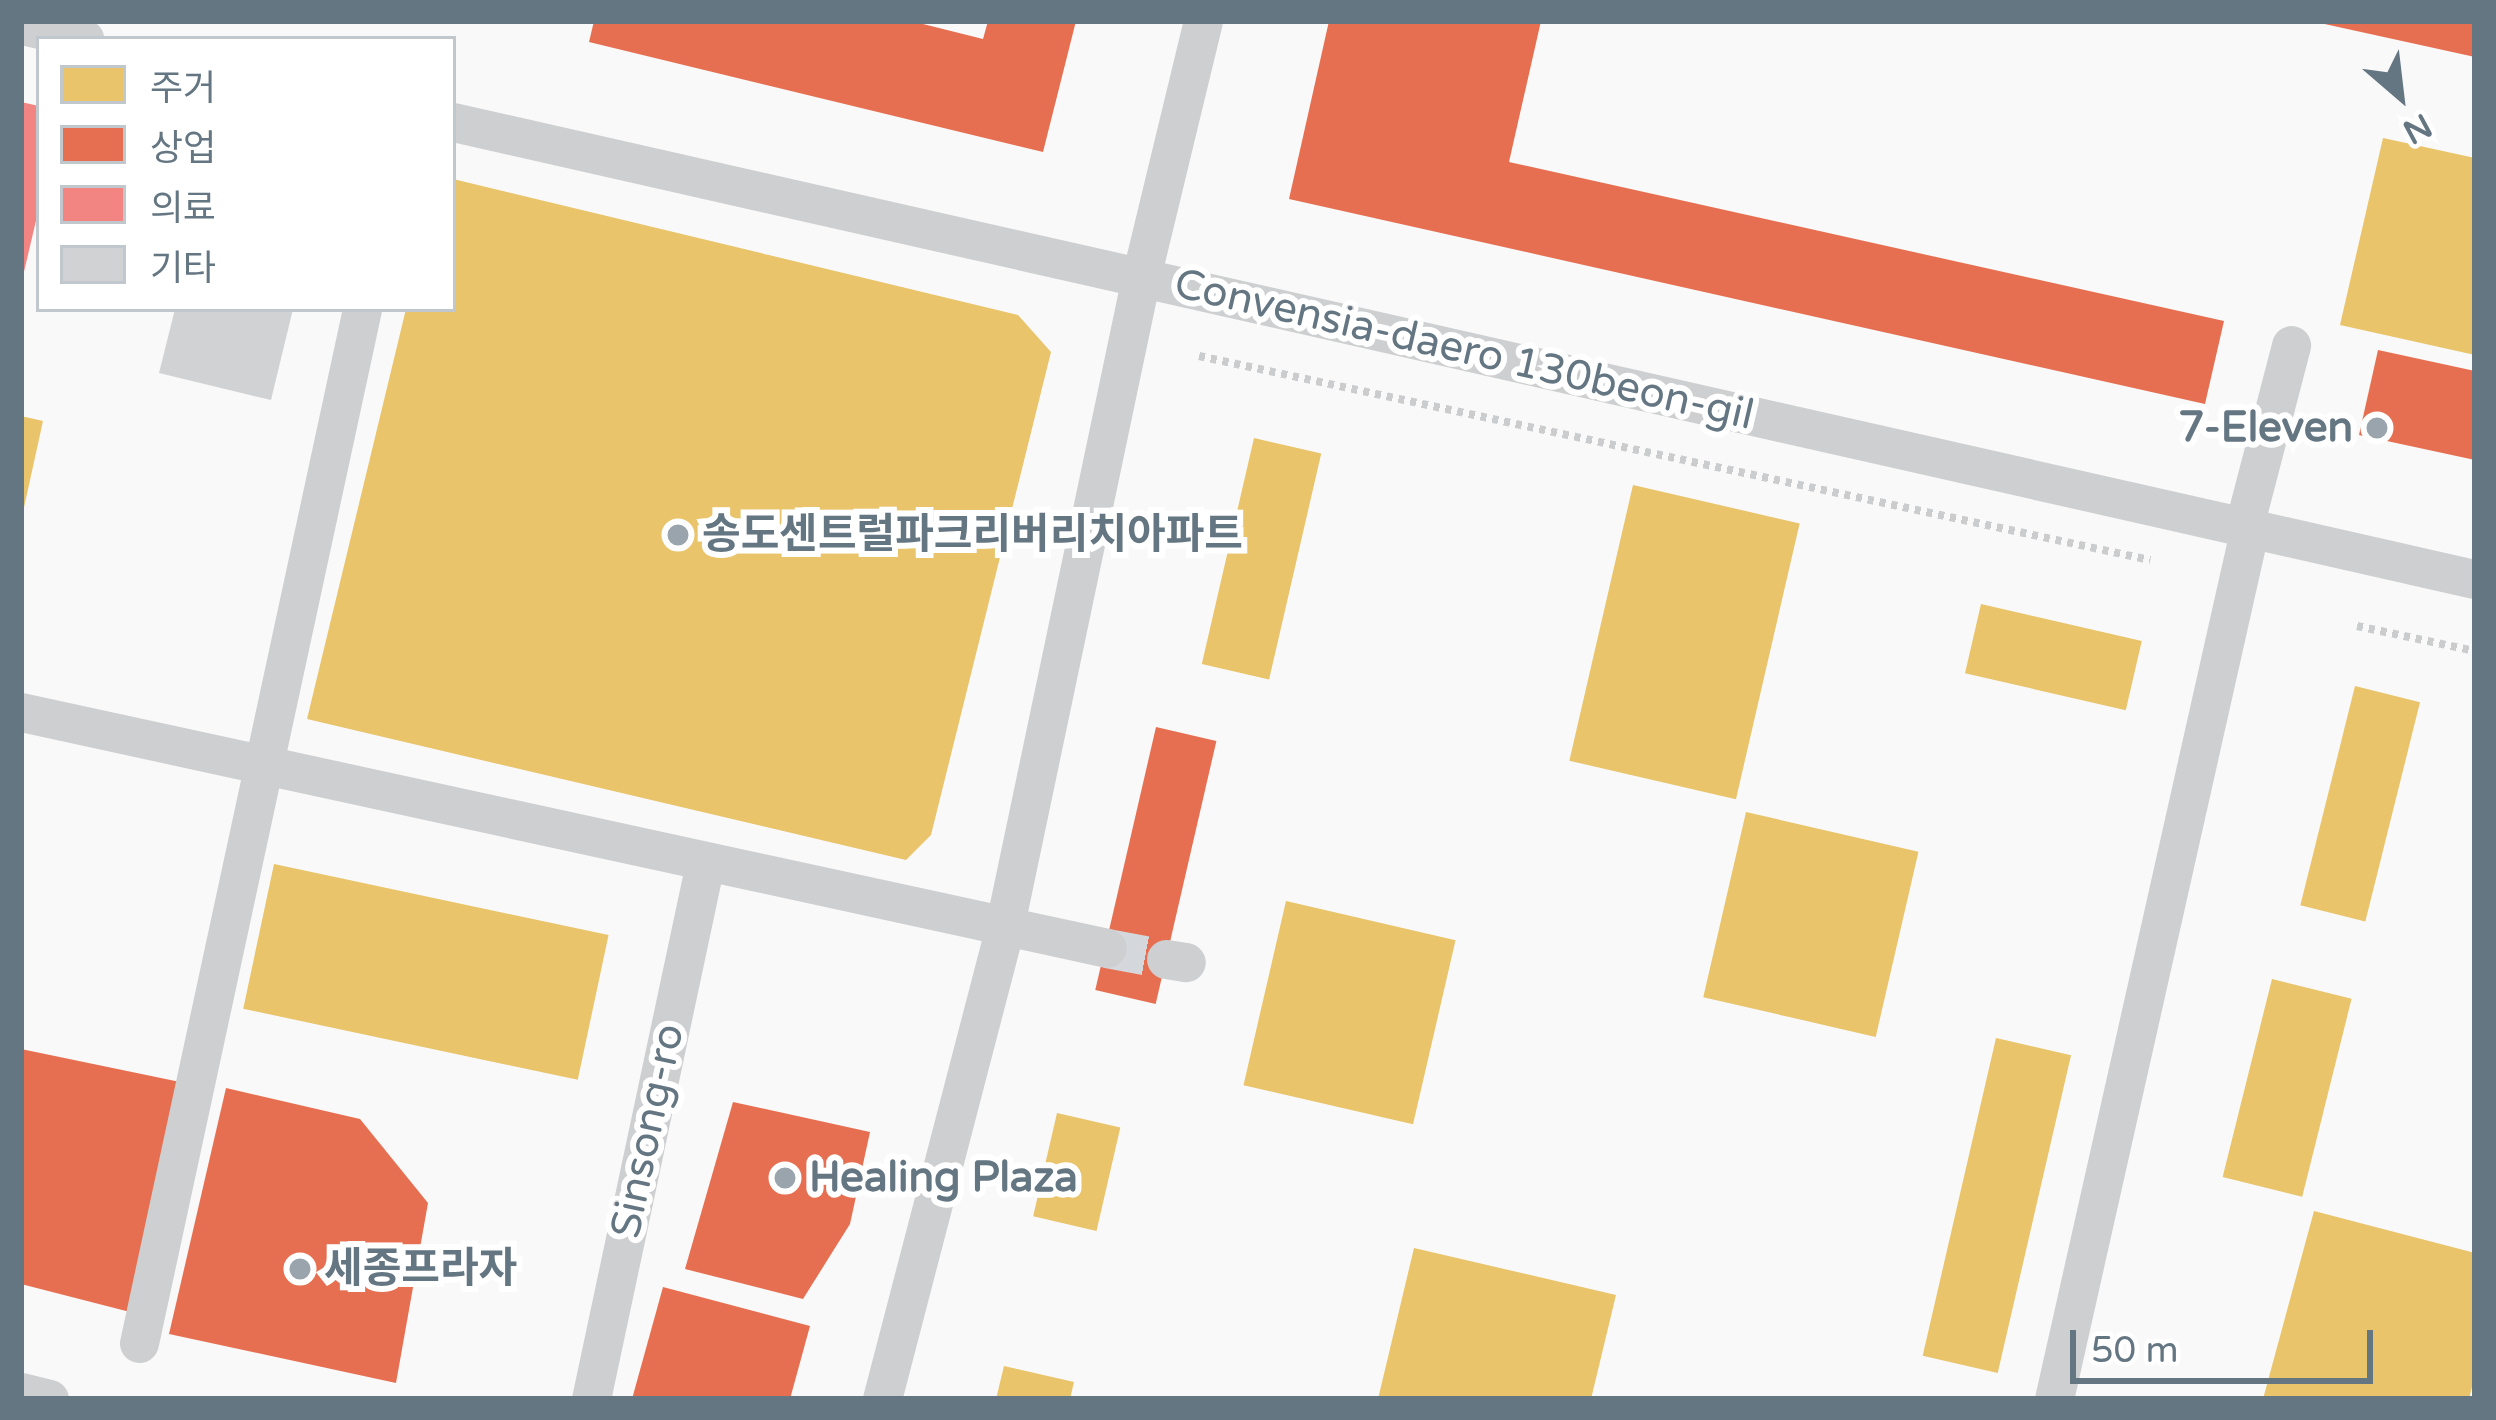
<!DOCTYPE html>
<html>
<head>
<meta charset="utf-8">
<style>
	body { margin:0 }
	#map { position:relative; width:2496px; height:1420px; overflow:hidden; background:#f9f9f9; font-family:"Varela Round","Noto Sans KR",sans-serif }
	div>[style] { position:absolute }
	.homes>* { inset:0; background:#e9c46a; transform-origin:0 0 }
	.shops>* { inset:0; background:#e76f51; transform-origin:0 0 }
	.health>* { inset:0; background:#f28482 }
	.building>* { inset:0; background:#d0d2d3 }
	.minor-tunnel>* { height:39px; margin-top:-19.5px; transform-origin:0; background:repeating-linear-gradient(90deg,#d4d8dc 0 39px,transparent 0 59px) }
	.path>* { height:8px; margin-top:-4px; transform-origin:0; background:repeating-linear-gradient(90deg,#cbcccd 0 6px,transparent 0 12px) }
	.minor>* { height:39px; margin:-19.5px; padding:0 19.5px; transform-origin:19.5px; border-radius:19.5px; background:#cecfd0 }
	.dots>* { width:33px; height:33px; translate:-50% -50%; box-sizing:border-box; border:6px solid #fff; border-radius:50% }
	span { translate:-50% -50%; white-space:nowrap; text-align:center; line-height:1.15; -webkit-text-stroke:12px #fff; paint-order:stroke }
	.street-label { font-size:42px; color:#657683 }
	.poi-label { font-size:42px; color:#657683; font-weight:700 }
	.right { translate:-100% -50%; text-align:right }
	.left { translate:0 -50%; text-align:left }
	.frame { position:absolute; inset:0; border:24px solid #657683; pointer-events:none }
	.legend { position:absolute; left:36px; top:36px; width:420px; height:276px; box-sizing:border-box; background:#fff; border:3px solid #c1c8cd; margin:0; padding:15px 21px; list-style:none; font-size:36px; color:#657683 }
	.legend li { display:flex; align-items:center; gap:24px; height:60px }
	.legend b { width:60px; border:3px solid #c1c8cd }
	.north { position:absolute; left:2340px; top:36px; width:120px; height:120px; -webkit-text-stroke:9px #fff; paint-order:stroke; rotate:152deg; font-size:33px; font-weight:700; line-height:48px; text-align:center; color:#657683 }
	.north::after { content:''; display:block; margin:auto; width:42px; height:54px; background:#657683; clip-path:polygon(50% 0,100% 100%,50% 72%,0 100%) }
	.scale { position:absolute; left:2070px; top:1330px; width:303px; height:54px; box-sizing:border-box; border:6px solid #657683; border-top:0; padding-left:15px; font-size:36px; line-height:42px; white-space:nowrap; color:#657683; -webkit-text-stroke:9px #fff; paint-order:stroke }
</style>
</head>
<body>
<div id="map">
	<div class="homes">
		<i style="clip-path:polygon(2383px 138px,2475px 158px,2475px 355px,2340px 325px)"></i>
		<i style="clip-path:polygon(453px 179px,1018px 315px,1051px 352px,931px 835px,906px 860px,307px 719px,406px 309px,453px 309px)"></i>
		<i style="clip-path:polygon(21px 416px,43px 421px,23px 512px,21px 512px)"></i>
		<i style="left:1254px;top:438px;width:69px;height:232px;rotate:13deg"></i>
		<i style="left:1633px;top:485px;width:171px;height:283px;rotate:13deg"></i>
		<i style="left:1981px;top:604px;width:165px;height:71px;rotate:13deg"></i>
		<i style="left:2355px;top:686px;width:67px;height:226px;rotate:14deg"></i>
		<i style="left:1746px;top:812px;width:177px;height:190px;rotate:13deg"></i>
		<i style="left:274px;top:864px;width:342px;height:148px;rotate:12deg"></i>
		<i style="left:1286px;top:901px;width:174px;height:189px;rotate:13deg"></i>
		<i style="left:2272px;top:979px;width:82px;height:204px;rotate:14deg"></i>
		<i style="left:1996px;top:1038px;width:77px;height:326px;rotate:13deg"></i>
		<i style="left:1057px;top:1113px;width:65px;height:106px;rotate:13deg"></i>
		<i style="clip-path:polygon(2314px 1211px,2475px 1253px,2475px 1375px,2469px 1399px,2263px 1399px)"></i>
		<i style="clip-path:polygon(1414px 1248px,1616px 1295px,1591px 1399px,1378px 1399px)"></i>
		<i style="clip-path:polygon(1004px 1366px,1074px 1382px,1070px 1399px,996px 1399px)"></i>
	</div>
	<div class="shops">
		<i style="clip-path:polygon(594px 21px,911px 21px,983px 39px,988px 21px,1076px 21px,1043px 152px,589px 42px)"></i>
		<i style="clip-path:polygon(1329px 21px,1541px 21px,1509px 162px,2224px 321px,2205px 404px,1289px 199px)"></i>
		<i style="clip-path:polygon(2321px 21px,2475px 21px,2475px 57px,2320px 23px)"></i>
		<i style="clip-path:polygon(2378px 350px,2475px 371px,2475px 460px,2359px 435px)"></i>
		<i style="left:1156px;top:727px;width:62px;height:270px;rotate:13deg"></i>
		<i style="clip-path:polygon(21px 1049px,185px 1083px,130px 1312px,21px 1284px)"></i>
		<i style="clip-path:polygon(226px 1088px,360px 1119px,428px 1203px,396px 1383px,169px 1334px)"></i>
		<i style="clip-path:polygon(733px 1102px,870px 1132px,850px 1224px,803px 1299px,685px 1269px)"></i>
		<i style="clip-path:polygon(663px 1287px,810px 1326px,790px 1399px,632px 1399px)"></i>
	</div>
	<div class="health">
		<i style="clip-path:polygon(21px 102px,39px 106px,39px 208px,23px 276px)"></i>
	</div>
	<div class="building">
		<i style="clip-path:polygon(175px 309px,293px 309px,271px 400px,159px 373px)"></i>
	</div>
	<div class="minor-tunnel">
		<i style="left:1107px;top:948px;width:60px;rotate:10.6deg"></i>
	</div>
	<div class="path">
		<i style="left:1199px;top:356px;width:973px;rotate:12.11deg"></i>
		<i style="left:2357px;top:626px;width:121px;rotate:12deg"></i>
	</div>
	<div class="minor">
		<i style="left:21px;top:25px;width:65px;rotate:12.5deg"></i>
		<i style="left:453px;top:122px;width:2073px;rotate:12.74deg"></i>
		<i style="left:2244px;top:526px;width:187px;rotate:-75.4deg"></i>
		<i style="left:21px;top:712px;width:1111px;rotate:12.26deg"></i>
		<i style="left:1166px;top:959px;width:20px;rotate:9deg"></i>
		<i style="left:139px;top:1343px;width:1058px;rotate:-77.83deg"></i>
		<i style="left:21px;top:1392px;width:29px;rotate:14deg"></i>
		<i style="left:591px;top:1399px;width:548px;rotate:-77.99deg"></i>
		<i style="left:882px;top:1399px;width:486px;rotate:-75.4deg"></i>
		<i style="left:1004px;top:929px;width:666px;rotate:-78.13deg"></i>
		<i style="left:1141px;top:277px;width:263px;rotate:-76.4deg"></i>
		<i style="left:2054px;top:1399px;width:894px;rotate:-77.33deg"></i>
	</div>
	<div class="dots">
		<i style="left:2377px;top:428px;background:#99a4ac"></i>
		<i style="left:678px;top:535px;background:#99a4ac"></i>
		<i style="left:785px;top:1178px;background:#99a4ac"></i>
		<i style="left:300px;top:1269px;background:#99a4ac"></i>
	</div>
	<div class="street-label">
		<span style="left:1464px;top:350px;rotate:13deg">Convensia-daero 130beon-gil</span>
		<span style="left:648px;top:1131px;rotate:-78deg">Sinsong-ro</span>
	</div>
	<div class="poi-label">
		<span class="right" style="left:2353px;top:428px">7-Eleven</span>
		<span class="left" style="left:702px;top:535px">송도센트럴파크리버리치아파트</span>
		<span class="left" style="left:809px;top:1178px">Healing Plaza</span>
		<span class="left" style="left:324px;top:1269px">세종프라자</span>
	</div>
	<div class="frame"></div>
	<ul class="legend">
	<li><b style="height:33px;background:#e9c46a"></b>주거</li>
	<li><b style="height:33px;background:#e76f51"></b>상업</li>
	<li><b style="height:33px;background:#f28482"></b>의료</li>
	<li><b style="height:33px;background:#d0d2d3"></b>기타</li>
	</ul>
	<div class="north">N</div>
	<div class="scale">50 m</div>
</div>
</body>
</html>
